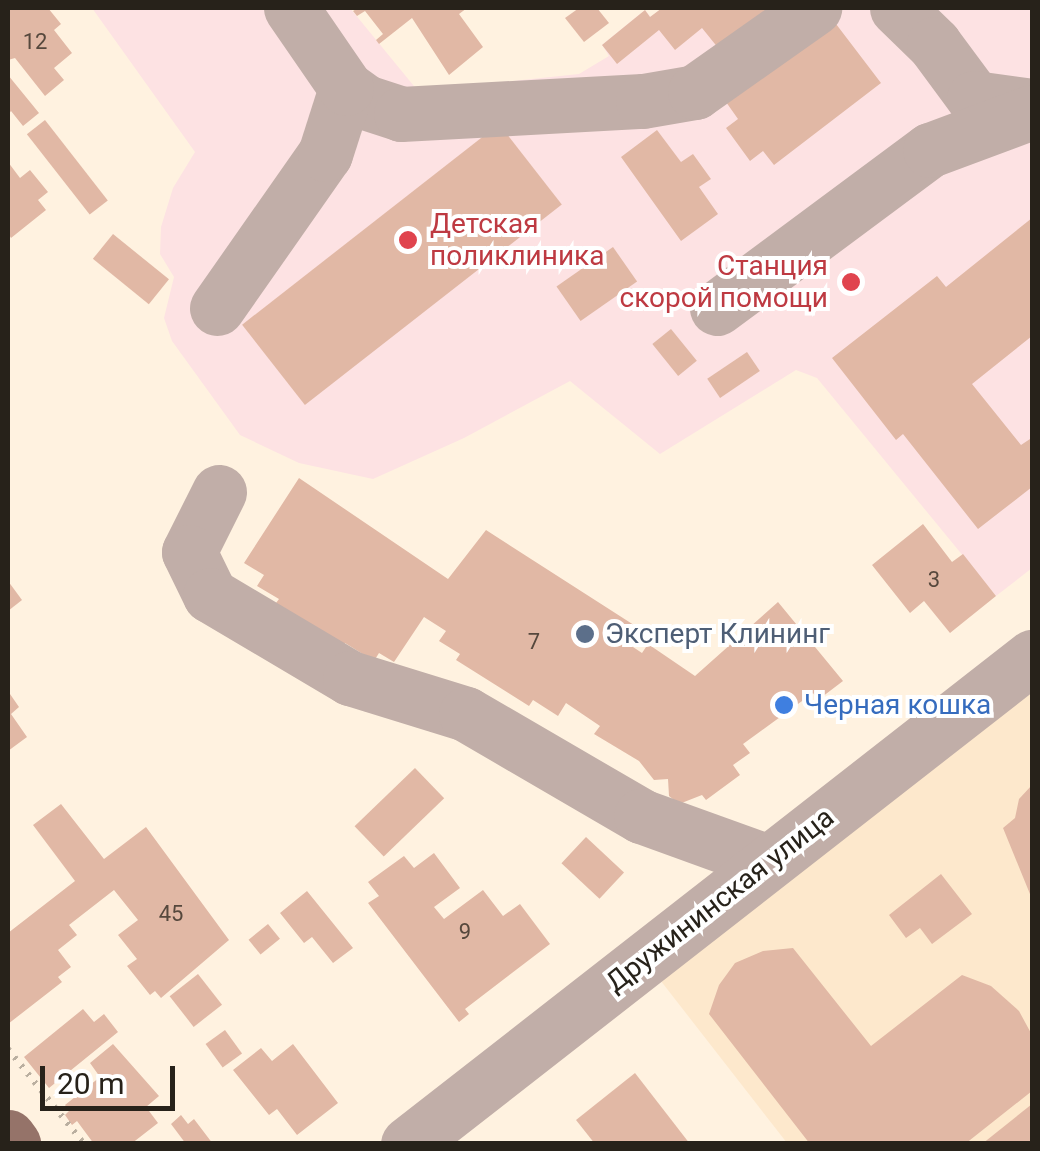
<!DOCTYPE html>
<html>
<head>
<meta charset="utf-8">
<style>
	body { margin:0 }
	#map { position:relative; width:1040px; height:1151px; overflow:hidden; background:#fff2e0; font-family:Roboto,sans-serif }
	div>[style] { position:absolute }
	.built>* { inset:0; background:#fde8cc }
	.medical>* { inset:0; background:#fde2e3 }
	.building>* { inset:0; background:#e1b8a5; transform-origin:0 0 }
	.path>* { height:6px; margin-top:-3px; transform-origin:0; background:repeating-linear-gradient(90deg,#baafa0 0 2.5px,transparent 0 10.5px) }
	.minor>* { height:55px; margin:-27.5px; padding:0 27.5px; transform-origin:27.5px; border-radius:27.5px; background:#c1aea8 }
	.major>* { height:55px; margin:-27.5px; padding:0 27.5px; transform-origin:27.5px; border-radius:27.5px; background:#957369 }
	.dots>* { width:28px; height:28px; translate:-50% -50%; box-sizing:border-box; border:5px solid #fff; border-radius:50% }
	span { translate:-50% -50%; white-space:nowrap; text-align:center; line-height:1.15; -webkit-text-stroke:8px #fff; paint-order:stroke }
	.number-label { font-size:22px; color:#56483d }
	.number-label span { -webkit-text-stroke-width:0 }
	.health-label { font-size:28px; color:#be3a42 }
	.left { translate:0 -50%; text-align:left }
	.right { translate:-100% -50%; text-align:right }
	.service-label { font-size:28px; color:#4e5e75 }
	.shop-label { font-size:28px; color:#366cbe }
	.street-label { font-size:28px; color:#27221a }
	.frame { position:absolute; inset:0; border:10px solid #27221a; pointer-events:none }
	.scale { position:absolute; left:40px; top:1066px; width:135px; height:45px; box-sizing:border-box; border:5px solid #27221a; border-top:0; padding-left:12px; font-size:30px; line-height:35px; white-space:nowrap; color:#27221a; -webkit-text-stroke:8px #fff; paint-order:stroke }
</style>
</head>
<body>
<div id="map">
	<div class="built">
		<i style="clip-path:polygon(1032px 685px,1032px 1143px,787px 1143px,657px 976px)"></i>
	</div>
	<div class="medical">
		<i style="clip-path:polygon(92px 8px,350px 8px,418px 91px,579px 74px,609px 56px,602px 45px,619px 31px,645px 10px,651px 17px,662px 8px,1032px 8px,1032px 568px,996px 596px,817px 378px,796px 370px,660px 454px,570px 381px,464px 438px,373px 479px,299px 463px,240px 435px,172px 341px,164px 318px,174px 277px,160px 254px,161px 227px,173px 188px,195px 152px)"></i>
	</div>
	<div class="building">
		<i style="clip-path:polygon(8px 8px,48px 8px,61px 24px,54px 30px,72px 53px,54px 68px,64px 80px,45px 96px,15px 58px,8px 60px)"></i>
		<i style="clip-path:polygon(358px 8px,467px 8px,459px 14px,483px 47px,449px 75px,412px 18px,379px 44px,376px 40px,383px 34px,365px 11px,357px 16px,353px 11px)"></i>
		<i style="clip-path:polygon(579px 8px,597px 8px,609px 23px,584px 42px,565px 18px)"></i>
		<i style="clip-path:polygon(662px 8px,770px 8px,719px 49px,702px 28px,675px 50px,659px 30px,617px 64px,602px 45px,645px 10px,650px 17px)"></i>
		<i style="clip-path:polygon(833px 20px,881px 83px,774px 165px,763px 151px,750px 161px,726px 128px,738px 119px,726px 102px)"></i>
		<i style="clip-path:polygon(8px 75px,39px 113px,23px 126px,11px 111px,8px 115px)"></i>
		<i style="left:45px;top:120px;width:102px;height:23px;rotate:52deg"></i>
		<i style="left:499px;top:124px;width:102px;height:326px;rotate:52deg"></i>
		<i style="clip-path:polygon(657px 130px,681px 162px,693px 154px,711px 179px,699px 187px,718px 214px,681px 241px,621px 157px)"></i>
		<i style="clip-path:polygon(8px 162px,20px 178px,30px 170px,48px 192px,38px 200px,46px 210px,11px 238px,8px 233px)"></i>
		<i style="clip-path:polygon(1032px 218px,1032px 336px,972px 384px,1021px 445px,1030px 439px,1032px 442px,1032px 487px,978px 529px,903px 434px,896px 440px,832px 358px,937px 276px,946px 287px)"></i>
		<i style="left:113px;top:234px;width:72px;height:32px;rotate:39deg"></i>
		<i style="left:613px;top:247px;width:42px;height:69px;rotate:55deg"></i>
		<i style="left:671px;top:329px;width:41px;height:24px;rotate:51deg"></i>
		<i style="left:747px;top:352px;width:23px;height:48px;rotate:56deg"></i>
		<i style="clip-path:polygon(299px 478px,448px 579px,486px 530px,637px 627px,627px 643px,642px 653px,648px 644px,695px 676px,778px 602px,843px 681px,818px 700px,813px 693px,743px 744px,750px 753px,733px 765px,740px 775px,706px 800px,702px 795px,679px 804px,669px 796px,668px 779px,654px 780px,639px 761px,594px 734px,600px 726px,566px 703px,558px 716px,533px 700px,529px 706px,456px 660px,460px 654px,439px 641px,446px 631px,424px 617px,394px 662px,379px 653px,374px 661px,345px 643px,341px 649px,273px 607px,279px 599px,257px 586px,264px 575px,244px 563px)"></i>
		<i style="clip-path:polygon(923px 524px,952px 562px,963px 554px,996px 596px,950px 633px,924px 601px,910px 613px,872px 565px)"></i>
		<i style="clip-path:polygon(8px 581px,22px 600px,8px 611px)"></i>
		<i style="clip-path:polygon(10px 694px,19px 707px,11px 714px,27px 737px,8px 751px)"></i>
		<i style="left:415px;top:768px;width:42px;height:84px;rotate:46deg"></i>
		<i style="clip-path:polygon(1032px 785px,1032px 899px,1003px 828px,1015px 818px,1019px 799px)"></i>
		<i style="clip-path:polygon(61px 804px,104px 859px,146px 827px,229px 940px,161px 998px,155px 991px,150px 995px,127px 966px,137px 959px,118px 935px,138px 920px,114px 890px,69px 925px,77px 935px,58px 950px,71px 967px,58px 977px,62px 982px,8px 1024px,8px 933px,75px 881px,33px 825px)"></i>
		<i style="left:586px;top:837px;width:52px;height:36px;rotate:43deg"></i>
		<i style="clip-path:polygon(434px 853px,460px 888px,434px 907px,444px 919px,483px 890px,503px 916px,520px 904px,550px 944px,465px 1009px,469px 1014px,459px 1022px,368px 903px,379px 896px,368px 882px,404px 856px,414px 868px)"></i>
		<i style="clip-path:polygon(941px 874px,972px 914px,932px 944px,920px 928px,906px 938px,889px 915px)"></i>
		<i style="clip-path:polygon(307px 891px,353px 948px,333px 963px,312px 937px,304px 943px,280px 913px)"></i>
		<i style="left:268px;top:924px;width:19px;height:25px;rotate:51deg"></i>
		<i style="clip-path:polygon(793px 948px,871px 1046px,962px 975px,991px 986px,1019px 1011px,1032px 1035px,1032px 1091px,965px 1144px,810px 1144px,709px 1014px,719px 985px,735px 963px,763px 951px)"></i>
		<i style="left:198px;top:974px;width:39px;height:36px;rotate:52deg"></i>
		<i style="clip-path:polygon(83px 1009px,94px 1022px,104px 1014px,118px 1032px,49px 1088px,24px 1057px)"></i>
		<i style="left:225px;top:1030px;width:29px;height:24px;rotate:54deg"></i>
		<i style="clip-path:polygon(113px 1044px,159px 1096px,146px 1107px,158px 1123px,131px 1144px,94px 1144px,77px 1121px,72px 1125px,65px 1115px,69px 1111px,65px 1105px,100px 1077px,90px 1063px)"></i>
		<i style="clip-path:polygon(293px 1044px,338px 1103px,297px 1135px,277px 1109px,269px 1115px,233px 1070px,261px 1048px,272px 1061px)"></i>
		<i style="clip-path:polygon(635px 1073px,690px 1144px,595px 1144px,576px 1120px)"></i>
		<i style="clip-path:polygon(1032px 1104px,1032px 1144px,982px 1144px)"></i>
		<i style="clip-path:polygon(181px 1115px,188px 1124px,194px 1119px,213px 1144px,186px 1144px,171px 1124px)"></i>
	</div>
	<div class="path">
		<i style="left:8px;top:1049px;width:122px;rotate:51.3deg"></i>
	</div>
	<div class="minor">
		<i style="left:897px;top:8px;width:52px;rotate:44.2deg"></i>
		<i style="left:934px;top:44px;width:67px;rotate:53.5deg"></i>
		<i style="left:974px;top:98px;width:59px;rotate:7.9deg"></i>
		<i style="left:346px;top:88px;width:24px;rotate:36deg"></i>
		<i style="left:365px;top:102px;width:38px;rotate:18deg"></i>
		<i style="left:401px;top:114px;width:242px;rotate:-3.1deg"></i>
		<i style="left:643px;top:101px;width:53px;rotate:-9.8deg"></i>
		<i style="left:695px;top:92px;width:146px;rotate:-35.2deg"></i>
		<i style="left:217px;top:308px;width:188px;rotate:-55deg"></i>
		<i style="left:325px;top:154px;width:69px;rotate:-72.3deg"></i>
		<i style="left:346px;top:88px;width:97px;rotate:-124.5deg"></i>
		<i style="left:717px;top:308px;width:265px;rotate:-36.6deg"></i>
		<i style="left:930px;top:150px;width:109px;rotate:-20.4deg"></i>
		<i style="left:219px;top:492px;width:67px;rotate:116.6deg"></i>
		<i style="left:189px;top:552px;width:48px;rotate:64deg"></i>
		<i style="left:210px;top:595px;width:163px;rotate:30.7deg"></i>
		<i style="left:350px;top:678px;width:121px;rotate:17.2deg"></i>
		<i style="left:466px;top:714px;width:203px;rotate:30.2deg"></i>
		<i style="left:641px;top:816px;width:135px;rotate:19.9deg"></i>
		<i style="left:408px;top:1144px;width:792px;rotate:-37.97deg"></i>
	</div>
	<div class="major">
		<i style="left:8px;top:1137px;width:9px;rotate:54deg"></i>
	</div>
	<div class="dots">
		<i style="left:408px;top:240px;background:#e0444e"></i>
		<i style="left:851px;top:282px;background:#e0444e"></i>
		<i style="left:585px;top:634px;background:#5c6f8a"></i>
		<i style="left:784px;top:705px;background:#3f7fe0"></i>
	</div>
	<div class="number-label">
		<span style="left:35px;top:42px">12</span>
		<span style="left:934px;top:580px">3</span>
		<span style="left:534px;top:642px">7</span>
		<span style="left:171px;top:914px">45</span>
		<span style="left:465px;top:932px">9</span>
	</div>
	<div class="health-label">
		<span class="left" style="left:430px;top:240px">Детская<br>поликлиника</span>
		<span class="right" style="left:828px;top:282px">Станция<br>скорой помощи</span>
	</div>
	<div class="service-label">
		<span class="left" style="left:605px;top:634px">Эксперт Клининг</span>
	</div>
	<div class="shop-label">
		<span class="left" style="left:804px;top:705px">Черная кошка</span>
	</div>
	<div class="street-label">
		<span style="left:720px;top:900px;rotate:-38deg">Дружининская улица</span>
	</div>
	<div class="frame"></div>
	<div class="scale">20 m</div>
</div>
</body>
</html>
